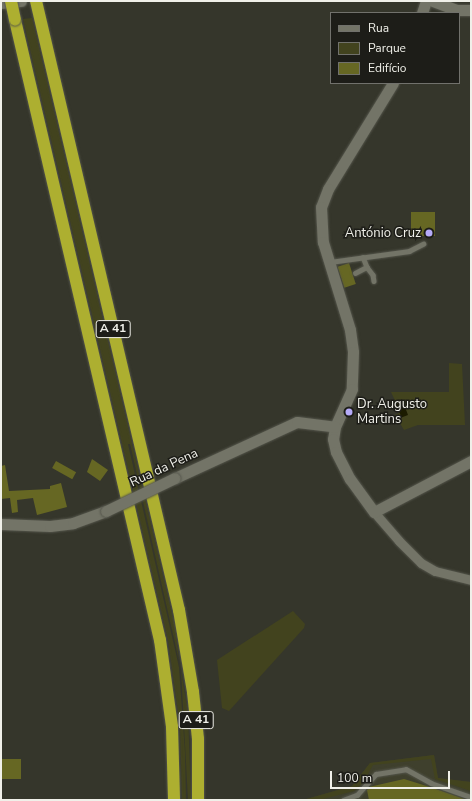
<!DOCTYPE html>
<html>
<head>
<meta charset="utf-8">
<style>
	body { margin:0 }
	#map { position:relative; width:472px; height:801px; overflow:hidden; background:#35362b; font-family:"Nunito Sans",sans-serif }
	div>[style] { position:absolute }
	.built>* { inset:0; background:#3f402d }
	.green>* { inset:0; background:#42431e }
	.water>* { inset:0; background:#1b1b00; transform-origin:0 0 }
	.building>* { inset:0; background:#666723; transform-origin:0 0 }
	.roads { filter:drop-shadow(0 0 1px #54554b) drop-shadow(0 0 1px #54554b) }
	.service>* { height:4.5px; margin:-2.25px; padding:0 2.25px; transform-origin:2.25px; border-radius:2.25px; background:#737467 }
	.minor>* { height:9px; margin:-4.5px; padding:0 4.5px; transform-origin:4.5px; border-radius:4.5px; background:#737467 }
	.tertiary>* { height:11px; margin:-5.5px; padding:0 5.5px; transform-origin:5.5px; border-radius:5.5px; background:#737467 }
	.secondary>* { height:11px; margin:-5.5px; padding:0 5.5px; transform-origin:5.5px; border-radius:5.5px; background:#737467 }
	.motorway>* { height:12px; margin:-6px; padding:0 6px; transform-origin:6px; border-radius:6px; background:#adaf30 }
	.bridges { filter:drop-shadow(0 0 1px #54554b) drop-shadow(0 0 1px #54554b) }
	.tertiary-bridge>* { height:11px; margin:-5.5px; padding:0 5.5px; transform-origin:5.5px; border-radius:5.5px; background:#737467 }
	.motorway-bridge>* { height:12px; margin:-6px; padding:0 6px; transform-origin:6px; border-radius:6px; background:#adaf30 }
	.dots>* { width:11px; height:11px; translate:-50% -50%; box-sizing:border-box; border:2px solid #1d1d18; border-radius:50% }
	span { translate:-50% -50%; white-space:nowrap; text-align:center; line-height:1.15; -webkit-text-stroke:3px #1d1d18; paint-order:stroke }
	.shield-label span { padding:1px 3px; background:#1d1d18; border:1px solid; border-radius:3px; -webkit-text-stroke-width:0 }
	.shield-label { font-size:12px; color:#f0f0e9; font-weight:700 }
	.poi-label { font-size:13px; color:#f0f0e9 }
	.right { translate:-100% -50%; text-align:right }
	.left { translate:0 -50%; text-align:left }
	.street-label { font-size:13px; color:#f0f0e9 }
	.frame { position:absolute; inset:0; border:2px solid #f0f0e9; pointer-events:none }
	.legend { position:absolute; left:330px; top:12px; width:130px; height:72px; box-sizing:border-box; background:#1d1d18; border:1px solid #71716c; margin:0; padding:5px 7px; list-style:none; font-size:12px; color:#f0f0e9 }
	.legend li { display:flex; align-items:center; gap:8px; height:20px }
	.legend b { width:20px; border:1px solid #71716c }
	.scale { position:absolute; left:330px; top:771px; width:120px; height:18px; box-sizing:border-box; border:2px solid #f0f0e9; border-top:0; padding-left:5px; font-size:12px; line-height:14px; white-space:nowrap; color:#f0f0e9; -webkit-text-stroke:3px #1d1d18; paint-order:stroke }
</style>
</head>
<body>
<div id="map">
	<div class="built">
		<i style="clip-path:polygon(434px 755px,438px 778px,471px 782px,471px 800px,303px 800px,352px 786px,370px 763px)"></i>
	</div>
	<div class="green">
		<i style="clip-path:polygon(32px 18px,175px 627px,179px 661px,130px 444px,128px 444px,179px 667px,185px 752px,186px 800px,182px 800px,180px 726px,168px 640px,23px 19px)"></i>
		<i style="clip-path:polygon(449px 363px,462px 364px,465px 425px,418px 425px,404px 430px,395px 415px,401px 412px,402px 417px,402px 403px,397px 405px,391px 392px,449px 392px)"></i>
		<i style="clip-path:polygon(293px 611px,305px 624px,304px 628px,229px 711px,222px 708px,217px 660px)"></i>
		<i style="clip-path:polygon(181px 670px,188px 713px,191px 800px,188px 800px)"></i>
		<i style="clip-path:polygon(434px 755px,438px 778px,471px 782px,471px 791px,435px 779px,431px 759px,373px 765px,363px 783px,354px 791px,319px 800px,303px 800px,352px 786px,370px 763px)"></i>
	</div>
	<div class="water">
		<i style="left:403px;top:402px;width:14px;height:7px;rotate:69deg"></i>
	</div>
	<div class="building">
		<i style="left:435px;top:212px;width:24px;height:24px;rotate:90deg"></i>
		<i style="left:349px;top:263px;width:22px;height:12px;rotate:72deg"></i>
		<i style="clip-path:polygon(92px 459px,108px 470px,100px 481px,87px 472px)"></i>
		<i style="left:56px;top:461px;width:23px;height:8px;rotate:29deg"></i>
		<i style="clip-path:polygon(5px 465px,9px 491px,50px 489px,50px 486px,61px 483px,67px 507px,37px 515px,33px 498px,17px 500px,18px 512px,12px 513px,10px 498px,1px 499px,1px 466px)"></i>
		<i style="left:21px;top:759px;width:20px;height:20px;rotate:90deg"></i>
		<i style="clip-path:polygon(404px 779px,433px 788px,467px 800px,369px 800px,367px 790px,369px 787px)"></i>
	</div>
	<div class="roads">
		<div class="service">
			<i style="left:363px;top:257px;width:11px;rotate:68deg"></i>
			<i style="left:367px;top:267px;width:10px;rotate:53deg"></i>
			<i style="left:373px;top:275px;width:6px;rotate:81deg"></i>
			<i style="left:330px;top:262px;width:80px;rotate:-7.9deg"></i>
			<i style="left:409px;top:251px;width:16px;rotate:-27deg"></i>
			<i style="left:355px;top:273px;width:13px;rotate:-27deg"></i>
			<i style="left:343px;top:800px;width:15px;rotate:-20deg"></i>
			<i style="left:357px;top:795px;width:28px;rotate:-48deg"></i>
			<i style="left:376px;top:774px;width:30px;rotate:-9deg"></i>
			<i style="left:406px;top:769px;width:29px;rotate:29deg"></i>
			<i style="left:431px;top:783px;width:42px;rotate:19.3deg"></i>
		</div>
		<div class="minor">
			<i style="left:374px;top:512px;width:38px;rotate:49deg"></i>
			<i style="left:399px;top:541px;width:31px;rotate:45deg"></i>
			<i style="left:421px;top:563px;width:16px;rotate:30deg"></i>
			<i style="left:435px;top:571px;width:37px;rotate:14deg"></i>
		</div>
		<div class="tertiary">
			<i style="left:422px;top:13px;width:13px;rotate:-72deg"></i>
			<i style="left:393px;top:83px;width:124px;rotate:121.5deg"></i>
			<i style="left:328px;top:189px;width:19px;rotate:111deg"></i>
			<i style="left:321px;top:207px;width:35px;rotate:87deg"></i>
			<i style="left:323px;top:242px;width:92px;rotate:72.9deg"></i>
			<i style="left:350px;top:330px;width:22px;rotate:82deg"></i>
			<i style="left:353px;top:352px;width:37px;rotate:92deg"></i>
			<i style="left:352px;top:389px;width:42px;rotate:114.1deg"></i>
			<i style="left:335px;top:427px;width:12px;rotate:99deg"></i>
			<i style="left:333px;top:439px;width:13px;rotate:77deg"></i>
			<i style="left:336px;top:452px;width:30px;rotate:63deg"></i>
			<i style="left:350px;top:479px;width:41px;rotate:54deg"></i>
			<i style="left:374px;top:512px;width:110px;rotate:-27.7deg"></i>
			<i style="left:175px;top:478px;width:134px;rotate:-24.7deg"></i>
			<i style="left:297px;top:422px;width:38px;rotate:7deg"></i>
			<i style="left:1px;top:524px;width:49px;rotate:2.3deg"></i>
			<i style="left:50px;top:526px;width:23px;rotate:-7deg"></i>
			<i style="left:73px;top:523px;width:35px;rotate:-20deg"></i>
		</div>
		<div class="secondary">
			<i style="left:433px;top:1px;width:25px;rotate:21deg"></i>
			<i style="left:456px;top:10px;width:15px"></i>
			<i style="left:1px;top:3px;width:20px;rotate:-6deg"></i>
		</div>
		<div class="motorway">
			<i style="left:36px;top:1px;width:626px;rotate:76.79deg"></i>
			<i style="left:179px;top:610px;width:83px;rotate:80.3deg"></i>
			<i style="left:193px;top:692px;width:47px;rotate:83.9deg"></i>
			<i style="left:198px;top:739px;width:61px;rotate:90deg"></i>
			<i style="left:15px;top:20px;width:637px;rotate:76.84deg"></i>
			<i style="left:160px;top:640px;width:88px;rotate:82.1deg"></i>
			<i style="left:172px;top:727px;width:73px;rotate:88.4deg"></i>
		</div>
	</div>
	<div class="bridges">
		<div class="tertiary-bridge">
			<i style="left:106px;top:511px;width:76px;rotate:-25.6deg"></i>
		</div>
		<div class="motorway-bridge">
			<i style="left:11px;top:1px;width:19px;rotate:78deg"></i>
		</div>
	</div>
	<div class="dots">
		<i style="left:429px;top:233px;background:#b6abf8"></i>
		<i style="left:349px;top:412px;background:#b6abf8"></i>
	</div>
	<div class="shield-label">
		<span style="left:113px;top:329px">A 41</span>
		<span style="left:196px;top:720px">A 41</span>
	</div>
	<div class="poi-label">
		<span class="right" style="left:421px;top:233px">António Cruz</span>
		<span class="left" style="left:357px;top:412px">Dr. Augusto<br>Martins</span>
	</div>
	<div class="street-label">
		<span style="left:164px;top:468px;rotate:-25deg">Rua da Pena</span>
	</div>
	<div class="frame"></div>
	<ul class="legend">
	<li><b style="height:5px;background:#737467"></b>Rua</li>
	<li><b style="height:11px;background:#42431e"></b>Parque</li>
	<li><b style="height:11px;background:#666723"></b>Edifício</li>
	</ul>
	<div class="scale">100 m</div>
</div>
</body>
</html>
